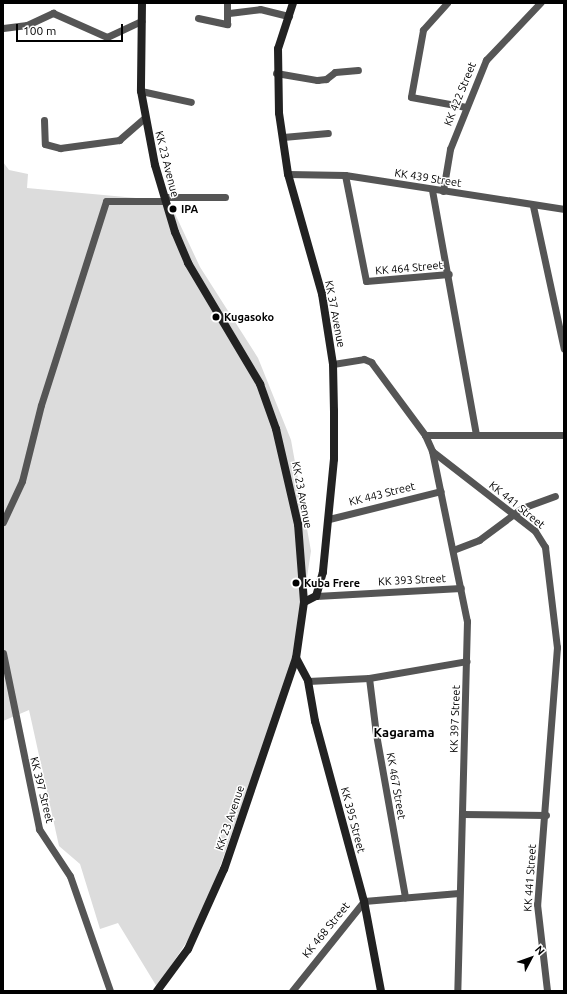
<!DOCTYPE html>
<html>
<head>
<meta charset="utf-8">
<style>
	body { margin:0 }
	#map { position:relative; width:567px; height:994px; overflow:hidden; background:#fff; font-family:Ubuntu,sans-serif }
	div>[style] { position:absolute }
	.green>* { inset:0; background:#dcdcdc }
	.street>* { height:7px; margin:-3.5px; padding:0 3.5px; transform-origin:3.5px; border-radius:3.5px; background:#555 }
	.secondary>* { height:8px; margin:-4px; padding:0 4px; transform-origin:4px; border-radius:4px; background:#222 }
	.dots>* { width:11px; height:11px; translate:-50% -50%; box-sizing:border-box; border:2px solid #fff; border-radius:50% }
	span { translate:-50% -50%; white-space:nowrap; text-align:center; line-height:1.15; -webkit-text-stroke:3px #fff; paint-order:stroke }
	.street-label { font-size:11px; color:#000 }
	.poi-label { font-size:11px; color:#000; font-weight:700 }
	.left { translate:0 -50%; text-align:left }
	.quarter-label { font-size:13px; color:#000; font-weight:700 }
	.frame { position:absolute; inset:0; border:4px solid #000; pointer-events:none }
	.north { position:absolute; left:511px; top:938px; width:40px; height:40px; -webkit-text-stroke:3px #fff; paint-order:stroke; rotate:49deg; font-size:11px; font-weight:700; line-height:16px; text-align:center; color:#000 }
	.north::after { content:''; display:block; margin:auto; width:14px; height:18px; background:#000; clip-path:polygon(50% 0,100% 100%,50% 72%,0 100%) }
	.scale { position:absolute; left:16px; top:24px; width:107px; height:18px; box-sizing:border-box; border:2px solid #000; border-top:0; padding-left:5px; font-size:12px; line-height:14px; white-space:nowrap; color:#000; -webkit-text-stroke:3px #fff; paint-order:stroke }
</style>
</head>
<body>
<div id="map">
	<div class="green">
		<i style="clip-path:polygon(3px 162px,9px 170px,28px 174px,27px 188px,169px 201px,200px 267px,258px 358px,291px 440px,311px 551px,295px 656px,201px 920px,157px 987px,118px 923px,100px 929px,80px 864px,59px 846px,29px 710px,3px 721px)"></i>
	</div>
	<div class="street">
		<i style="left:447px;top:3px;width:36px;rotate:132deg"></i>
		<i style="left:423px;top:30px;width:68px;rotate:100.2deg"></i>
		<i style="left:411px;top:97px;width:56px;rotate:10.3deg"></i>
		<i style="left:229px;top:13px;width:31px;rotate:-7deg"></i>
		<i style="left:260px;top:9px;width:30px;rotate:14deg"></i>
		<i style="left:198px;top:18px;width:30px;rotate:12deg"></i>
		<i style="left:227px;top:24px;width:21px;rotate:-90deg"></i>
		<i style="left:3px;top:28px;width:24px;rotate:-7deg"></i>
		<i style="left:27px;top:25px;width:29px;rotate:-25deg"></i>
		<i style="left:53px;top:13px;width:59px;rotate:24deg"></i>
		<i style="left:107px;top:37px;width:38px;rotate:-25deg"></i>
		<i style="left:276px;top:73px;width:42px;rotate:9.7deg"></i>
		<i style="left:317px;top:80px;width:9px;rotate:-6deg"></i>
		<i style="left:326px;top:79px;width:11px;rotate:-38deg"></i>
		<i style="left:335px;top:72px;width:23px;rotate:-5deg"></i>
		<i style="left:141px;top:91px;width:51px;rotate:12.4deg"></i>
		<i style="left:44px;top:120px;width:24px;rotate:88deg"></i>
		<i style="left:45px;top:144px;width:16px;rotate:15deg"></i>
		<i style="left:60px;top:148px;width:60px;rotate:-7.7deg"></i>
		<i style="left:119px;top:140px;width:33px;rotate:-41deg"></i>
		<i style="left:283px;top:137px;width:45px;rotate:-5.1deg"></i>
		<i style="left:288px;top:174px;width:57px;rotate:1deg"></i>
		<i style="left:345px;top:175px;width:222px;rotate:8.8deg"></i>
		<i style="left:345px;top:175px;width:108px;rotate:78.8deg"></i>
		<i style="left:366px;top:281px;width:83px;rotate:-4.8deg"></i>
		<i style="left:432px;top:190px;width:249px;rotate:79.8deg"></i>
		<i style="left:443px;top:191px;width:43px;rotate:-80.5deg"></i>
		<i style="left:450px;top:149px;width:96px;rotate:-68deg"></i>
		<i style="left:486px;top:60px;width:79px;rotate:-46.5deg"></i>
		<i style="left:164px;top:197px;width:61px"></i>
		<i style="left:533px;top:206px;width:146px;rotate:77.8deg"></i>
		<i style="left:333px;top:364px;width:31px;rotate:-9deg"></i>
		<i style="left:364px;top:359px;width:8px;rotate:23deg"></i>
		<i style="left:371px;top:362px;width:91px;rotate:53.5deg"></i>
		<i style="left:425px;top:435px;width:17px;rotate:66deg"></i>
		<i style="left:432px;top:451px;width:130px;rotate:37.8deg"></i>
		<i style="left:535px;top:531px;width:19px;rotate:58deg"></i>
		<i style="left:545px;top:547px;width:101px;rotate:83.2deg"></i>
		<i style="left:557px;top:647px;width:258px;rotate:94.4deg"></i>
		<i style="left:537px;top:904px;width:88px;rotate:83.4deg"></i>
		<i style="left:425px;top:435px;width:139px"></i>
		<i style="left:432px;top:451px;width:174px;rotate:78.4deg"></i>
		<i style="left:467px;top:621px;width:370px;rotate:91.5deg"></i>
		<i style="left:329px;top:519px;width:115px;rotate:-14deg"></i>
		<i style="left:3px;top:522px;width:45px;rotate:-65.1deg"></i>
		<i style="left:22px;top:481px;width:78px;rotate:-76deg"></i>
		<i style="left:41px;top:405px;width:214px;rotate:-72.3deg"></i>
		<i style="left:106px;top:201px;width:59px"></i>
		<i style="left:453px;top:550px;width:28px;rotate:-21deg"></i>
		<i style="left:479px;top:540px;width:54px;rotate:-36.7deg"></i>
		<i style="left:522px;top:508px;width:35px;rotate:-20deg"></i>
		<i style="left:316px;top:596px;width:145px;rotate:-3.2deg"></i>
		<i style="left:3px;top:653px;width:180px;rotate:78.4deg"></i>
		<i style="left:39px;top:829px;width:56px;rotate:56.6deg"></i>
		<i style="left:70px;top:876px;width:122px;rotate:70.8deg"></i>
		<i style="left:369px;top:678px;width:56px;rotate:82.9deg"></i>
		<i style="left:376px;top:734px;width:166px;rotate:79.9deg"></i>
		<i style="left:308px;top:681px;width:61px;rotate:-2.8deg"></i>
		<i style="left:369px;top:678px;width:99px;rotate:-9.8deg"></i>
		<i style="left:463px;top:814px;width:83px;rotate:0.7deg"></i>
		<i style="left:292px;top:991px;width:115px;rotate:-51.3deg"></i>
		<i style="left:364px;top:901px;width:95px;rotate:-4.8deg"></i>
	</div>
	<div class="secondary">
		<i style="left:142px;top:3px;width:88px;rotate:90.7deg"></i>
		<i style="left:141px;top:91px;width:75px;rotate:79.3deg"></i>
		<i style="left:155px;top:165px;width:70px;rotate:73.4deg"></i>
		<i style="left:175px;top:232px;width:34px;rotate:67deg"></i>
		<i style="left:188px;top:263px;width:141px;rotate:59.2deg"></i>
		<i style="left:260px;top:384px;width:48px;rotate:70.4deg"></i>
		<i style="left:276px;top:429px;width:98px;rotate:77deg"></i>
		<i style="left:298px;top:524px;width:78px;rotate:85.6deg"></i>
		<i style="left:304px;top:602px;width:57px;rotate:98.1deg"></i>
		<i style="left:296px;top:658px;width:223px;rotate:108.8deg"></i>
		<i style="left:224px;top:869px;width:88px;rotate:114.2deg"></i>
		<i style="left:188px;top:949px;width:52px;rotate:126.4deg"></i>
		<i style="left:293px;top:3px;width:48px;rotate:108.1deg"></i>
		<i style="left:278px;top:49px;width:64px;rotate:89.1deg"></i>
		<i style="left:279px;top:113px;width:62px;rotate:81.6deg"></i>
		<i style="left:288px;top:174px;width:125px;rotate:74.2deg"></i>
		<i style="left:322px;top:294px;width:71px;rotate:81.1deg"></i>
		<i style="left:333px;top:364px;width:47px;rotate:88.8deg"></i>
		<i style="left:334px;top:411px;width:48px;rotate:90deg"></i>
		<i style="left:334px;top:459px;width:114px;rotate:95.6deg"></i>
		<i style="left:323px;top:572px;width:25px;rotate:106deg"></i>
		<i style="left:316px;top:596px;width:13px;rotate:153deg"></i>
		<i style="left:296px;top:658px;width:26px;rotate:62deg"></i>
		<i style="left:308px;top:681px;width:41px;rotate:80.1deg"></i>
		<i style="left:315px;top:721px;width:187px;rotate:74.8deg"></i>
		<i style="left:364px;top:901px;width:92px;rotate:79.3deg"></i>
	</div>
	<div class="dots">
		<i style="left:173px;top:209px;background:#000"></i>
		<i style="left:216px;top:317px;background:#000"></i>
		<i style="left:296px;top:583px;background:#000"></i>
	</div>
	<div class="street-label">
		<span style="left:460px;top:94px;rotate:-68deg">KK 422 Street</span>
		<span style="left:167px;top:164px;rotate:76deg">KK 23 Avenue</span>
		<span style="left:428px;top:178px;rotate:9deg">KK 439 Street</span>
		<span style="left:409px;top:268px;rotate:-5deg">KK 464 Street</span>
		<span style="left:335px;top:314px;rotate:79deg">KK 37 Avenue</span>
		<span style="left:382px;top:494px;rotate:-14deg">KK 443 Street</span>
		<span style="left:302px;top:495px;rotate:79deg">KK 23 Avenue</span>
		<span style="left:517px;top:505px;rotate:39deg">KK 441 Street</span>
		<span style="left:412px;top:580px;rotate:-3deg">KK 393 Street</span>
		<span style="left:455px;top:719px;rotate:-88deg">KK 397 Street</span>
		<span style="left:396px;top:786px;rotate:80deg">KK 467 Street</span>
		<span style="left:42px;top:790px;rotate:76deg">KK 397 Street</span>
		<span style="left:230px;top:818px;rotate:-71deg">KK 23 Avenue</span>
		<span style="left:353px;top:820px;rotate:75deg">KK 395 Street</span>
		<span style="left:530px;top:878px;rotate:-86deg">KK 441 Street</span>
		<span style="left:326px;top:930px;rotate:-51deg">KK 468 Street</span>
	</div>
	<div class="poi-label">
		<span class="left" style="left:181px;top:209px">IPA</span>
		<span class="left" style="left:224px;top:317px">Kugasoko</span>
		<span class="left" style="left:304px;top:583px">Kuba Frere</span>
	</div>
	<div class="quarter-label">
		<span style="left:404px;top:732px">Kagarama</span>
	</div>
	<div class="frame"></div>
	<div class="north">N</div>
	<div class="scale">100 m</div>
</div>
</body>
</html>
